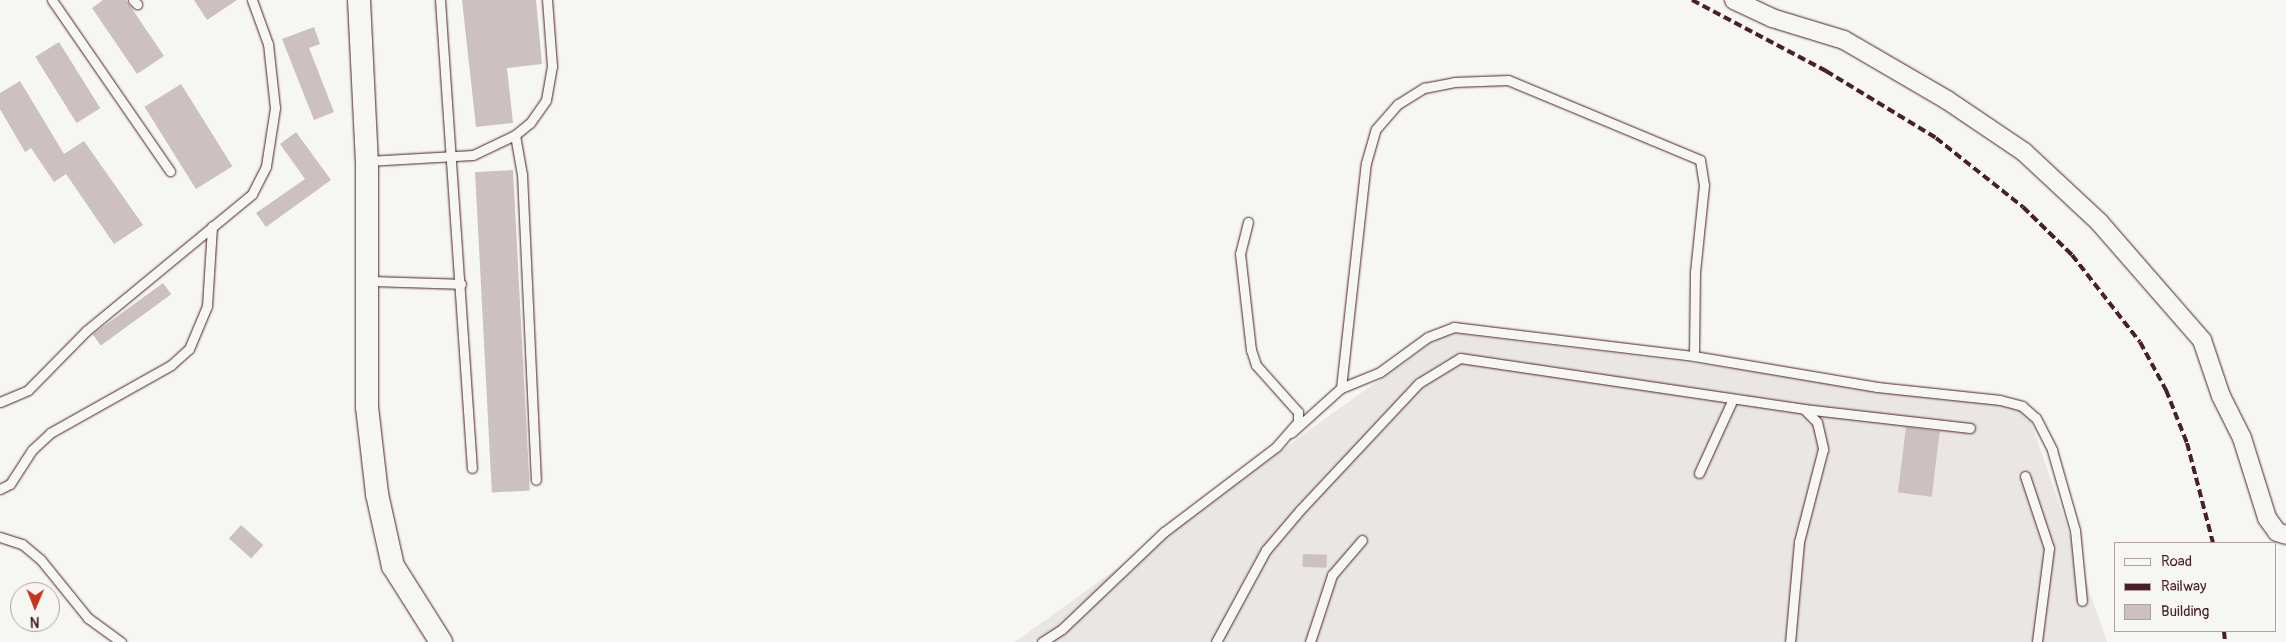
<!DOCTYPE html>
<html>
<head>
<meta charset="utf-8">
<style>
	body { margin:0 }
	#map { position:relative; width:2286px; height:642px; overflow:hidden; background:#f6f6f2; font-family:Pangolin,sans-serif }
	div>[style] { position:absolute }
	.built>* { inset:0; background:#e9e6e3 }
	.building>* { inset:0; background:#ccc1c0; transform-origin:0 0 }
	.roads { filter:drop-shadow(0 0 1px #4a1f2b) drop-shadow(0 0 1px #4a1f2b) }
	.service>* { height:9px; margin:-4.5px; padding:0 4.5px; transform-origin:4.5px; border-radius:4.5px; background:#f6f6f2 }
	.minor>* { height:18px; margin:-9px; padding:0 9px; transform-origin:9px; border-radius:9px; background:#f6f6f2 }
	.tertiary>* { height:22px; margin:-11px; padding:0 11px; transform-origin:11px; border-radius:11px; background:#f6f6f2 }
	.rail>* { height:4px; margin-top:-2px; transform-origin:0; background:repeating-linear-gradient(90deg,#4a1f2b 0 8px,transparent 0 12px) }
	span { translate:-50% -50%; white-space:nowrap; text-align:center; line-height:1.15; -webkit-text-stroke:4px #f6f6f2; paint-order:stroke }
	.legend { position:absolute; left:2114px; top:542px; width:162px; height:90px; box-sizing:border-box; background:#f6f6f2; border:1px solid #b1a0a2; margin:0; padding:6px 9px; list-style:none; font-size:15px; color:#4a1f2b }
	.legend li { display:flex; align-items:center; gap:10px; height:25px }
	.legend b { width:25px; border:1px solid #b1a0a2 }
	.north { position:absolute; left:10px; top:582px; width:50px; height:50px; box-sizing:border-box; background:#f6f6f2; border:1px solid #b1a0a2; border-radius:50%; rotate:181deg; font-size:14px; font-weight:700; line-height:20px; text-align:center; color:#4a1f2b }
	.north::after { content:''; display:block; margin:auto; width:18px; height:22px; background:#c8321e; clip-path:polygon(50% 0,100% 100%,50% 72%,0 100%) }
</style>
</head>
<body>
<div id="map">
	<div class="built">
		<i style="clip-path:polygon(1446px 332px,2025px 405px,2107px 642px,1015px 642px)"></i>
	</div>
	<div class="building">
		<i style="clip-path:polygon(103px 0,126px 0,164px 56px,137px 74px,92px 8px)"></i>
		<i style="clip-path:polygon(194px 0,237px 0,207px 20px)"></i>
		<i style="clip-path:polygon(462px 0,536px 0,542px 64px,507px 68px,513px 123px,476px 127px)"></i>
		<i style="clip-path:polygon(314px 27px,320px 44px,309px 48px,334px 112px,314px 120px,282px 39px)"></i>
		<i style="left:59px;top:42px;width:78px;height:28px;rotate:58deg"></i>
		<i style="clip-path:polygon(20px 81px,64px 154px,84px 141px,143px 225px,114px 244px,66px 174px,54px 182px,31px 148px,25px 152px,0 109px,0 93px)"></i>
		<i style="left:181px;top:84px;width:97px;height:43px;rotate:58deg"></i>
		<i style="clip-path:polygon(296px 132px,331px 180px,266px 227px,256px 213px,305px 179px,280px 144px)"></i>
		<i style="left:513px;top:170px;width:321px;height:38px;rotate:87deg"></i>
		<i style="left:163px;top:283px;width:14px;height:87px;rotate:54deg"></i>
		<i style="left:1906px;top:427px;width:34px;height:66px;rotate:7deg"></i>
		<i style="left:241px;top:525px;width:30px;height:18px;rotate:42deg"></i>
		<i style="left:1303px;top:554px;width:24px;height:13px;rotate:2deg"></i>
	</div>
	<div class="roads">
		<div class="service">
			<i style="left:52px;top:0;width:208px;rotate:55.4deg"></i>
			<i style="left:133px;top:0;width:6px;rotate:45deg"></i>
			<i style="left:440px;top:0;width:469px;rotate:86.1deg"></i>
			<i style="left:515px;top:135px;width:40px;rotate:80deg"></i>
			<i style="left:522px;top:174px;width:306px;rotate:87.4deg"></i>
			<i style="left:367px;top:161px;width:106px;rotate:-3.2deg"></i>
			<i style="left:473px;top:155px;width:47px;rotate:-25.5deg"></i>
			<i style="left:515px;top:135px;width:19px;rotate:-39deg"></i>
			<i style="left:530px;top:123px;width:28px;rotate:-55deg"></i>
			<i style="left:546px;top:100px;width:35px;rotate:-80deg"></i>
			<i style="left:552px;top:66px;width:66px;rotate:-94.3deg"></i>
			<i style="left:368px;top:281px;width:93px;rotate:1.8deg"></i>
			<i style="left:1341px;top:388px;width:226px;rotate:-83.7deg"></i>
			<i style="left:1366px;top:163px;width:35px;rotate:-74deg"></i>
			<i style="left:1376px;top:129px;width:33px;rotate:-49deg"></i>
			<i style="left:1398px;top:104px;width:31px;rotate:-32deg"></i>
			<i style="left:1424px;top:88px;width:31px;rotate:-11deg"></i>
			<i style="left:1454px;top:82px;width:54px;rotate:-2.1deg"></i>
			<i style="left:1508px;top:80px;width:208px;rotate:22.6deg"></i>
			<i style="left:1700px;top:160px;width:25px;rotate:81deg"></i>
			<i style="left:1704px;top:185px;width:87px;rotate:95.9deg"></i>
			<i style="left:1695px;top:272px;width:84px;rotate:90.7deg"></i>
			<i style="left:0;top:402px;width:30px;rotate:-23deg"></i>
			<i style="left:28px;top:390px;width:83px;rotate:-45.5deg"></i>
			<i style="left:86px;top:331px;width:215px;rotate:-39.5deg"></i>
			<i style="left:252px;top:194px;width:31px;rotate:-63deg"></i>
			<i style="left:266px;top:166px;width:59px;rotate:-81.2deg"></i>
			<i style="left:275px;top:108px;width:64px;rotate:-96.2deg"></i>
			<i style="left:268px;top:44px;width:47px;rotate:-110deg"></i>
			<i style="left:1804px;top:409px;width:167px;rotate:6.5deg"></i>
			<i style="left:1291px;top:433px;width:67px;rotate:-42deg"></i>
			<i style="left:1341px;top:388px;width:42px;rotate:-22.3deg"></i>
			<i style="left:1380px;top:372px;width:59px;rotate:-36.1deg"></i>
			<i style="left:1428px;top:337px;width:28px;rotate:-21deg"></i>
			<i style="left:1454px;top:327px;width:242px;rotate:6.9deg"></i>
			<i style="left:1694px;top:356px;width:186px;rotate:9.6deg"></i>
			<i style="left:1877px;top:387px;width:124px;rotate:6deg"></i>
			<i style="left:2000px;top:400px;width:23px;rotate:15deg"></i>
			<i style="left:2022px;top:406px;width:18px;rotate:41deg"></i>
			<i style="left:2036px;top:418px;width:36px;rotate:63deg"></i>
			<i style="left:2052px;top:450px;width:83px;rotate:74deg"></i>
			<i style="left:2075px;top:530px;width:71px;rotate:84.4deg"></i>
			<i style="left:1699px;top:473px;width:79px;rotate:-65.4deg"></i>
			<i style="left:2025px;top:476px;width:76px;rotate:71.6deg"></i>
			<i style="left:2049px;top:548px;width:95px;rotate:97.3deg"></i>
			<i style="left:0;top:489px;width:11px;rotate:-27deg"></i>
			<i style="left:10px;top:484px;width:40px;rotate:-57.1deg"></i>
			<i style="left:32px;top:450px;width:25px;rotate:-43deg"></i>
			<i style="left:50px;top:433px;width:139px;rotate:-29.3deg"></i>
			<i style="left:171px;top:365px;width:24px;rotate:-42deg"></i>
			<i style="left:189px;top:349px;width:47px;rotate:-67.3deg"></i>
			<i style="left:207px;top:306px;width:80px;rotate:-86.4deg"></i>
			<i style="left:0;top:537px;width:23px;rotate:18deg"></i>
			<i style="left:22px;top:544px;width:25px;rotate:40deg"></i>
			<i style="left:41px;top:560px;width:75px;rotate:51deg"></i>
			<i style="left:88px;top:618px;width:41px;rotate:36deg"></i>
			<i style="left:1042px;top:642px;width:24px;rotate:-33deg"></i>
			<i style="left:1062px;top:629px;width:141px;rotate:-43.6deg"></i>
			<i style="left:1164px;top:532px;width:141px;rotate:-37.2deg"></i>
			<i style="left:1276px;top:447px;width:33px;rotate:-49deg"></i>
			<i style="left:1298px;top:422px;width:10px;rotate:-90deg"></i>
			<i style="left:1298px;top:412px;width:63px;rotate:-131.8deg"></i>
			<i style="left:1256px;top:365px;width:16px;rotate:-108deg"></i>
			<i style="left:1251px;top:350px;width:97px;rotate:-96.5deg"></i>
			<i style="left:1240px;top:254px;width:33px;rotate:-76deg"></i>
			<i style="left:1216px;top:642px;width:105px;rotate:-61.5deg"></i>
			<i style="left:1266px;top:550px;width:52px;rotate:-49.6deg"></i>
			<i style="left:1300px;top:510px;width:174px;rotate:-46.9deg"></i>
			<i style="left:1419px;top:383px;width:48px;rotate:-31.4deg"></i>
			<i style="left:1460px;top:358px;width:348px;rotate:8.4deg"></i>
			<i style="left:1804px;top:409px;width:18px;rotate:45deg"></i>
			<i style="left:1817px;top:422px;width:28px;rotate:77deg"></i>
			<i style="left:1823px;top:449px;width:96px;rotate:104.5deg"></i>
			<i style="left:1799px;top:542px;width:100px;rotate:95.1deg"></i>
			<i style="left:1310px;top:642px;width:71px;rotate:-71.8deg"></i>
			<i style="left:1332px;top:575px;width:46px;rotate:-49.4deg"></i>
		</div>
		<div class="minor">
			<i style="left:1734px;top:0;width:42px;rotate:25.3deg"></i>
			<i style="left:1772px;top:18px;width:75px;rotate:17deg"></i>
			<i style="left:1844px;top:40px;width:119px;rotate:30.2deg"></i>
			<i style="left:1947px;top:100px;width:93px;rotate:34deg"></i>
			<i style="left:2024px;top:152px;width:103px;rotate:43deg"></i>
			<i style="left:2099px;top:222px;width:157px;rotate:48.9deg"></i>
			<i style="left:2202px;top:340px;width:59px;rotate:71.3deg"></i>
			<i style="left:2221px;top:396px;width:47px;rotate:63.4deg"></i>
			<i style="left:2242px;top:438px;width:84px;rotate:72.6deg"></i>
			<i style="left:2267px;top:518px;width:17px;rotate:54deg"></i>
			<i style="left:2277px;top:532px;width:9px;rotate:18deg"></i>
		</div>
		<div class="tertiary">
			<i style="left:359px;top:0;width:161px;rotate:87.2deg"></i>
			<i style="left:367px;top:161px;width:246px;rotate:90deg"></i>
			<i style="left:367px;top:407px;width:88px;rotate:83.4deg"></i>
			<i style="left:377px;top:494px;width:74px;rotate:77.5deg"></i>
			<i style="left:393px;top:566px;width:90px;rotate:57.7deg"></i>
		</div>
	</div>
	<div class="rail">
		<i style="left:1692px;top:0;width:152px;rotate:27.9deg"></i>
		<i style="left:1826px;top:71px;width:129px;rotate:31.3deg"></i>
		<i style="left:1936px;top:138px;width:111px;rotate:38.4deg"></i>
		<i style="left:2023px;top:207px;width:69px;rotate:44.4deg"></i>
		<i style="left:2072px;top:255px;width:110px;rotate:52deg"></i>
		<i style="left:2140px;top:342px;width:55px;rotate:61.6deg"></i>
		<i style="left:2166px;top:390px;width:57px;rotate:68.4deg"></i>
		<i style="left:2187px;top:443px;width:103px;rotate:75.4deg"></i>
		<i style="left:2224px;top:631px;width:11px;rotate:85deg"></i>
	</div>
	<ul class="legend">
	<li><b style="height:6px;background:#f6f6f2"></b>Road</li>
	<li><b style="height:6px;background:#4a1f2b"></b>Railway</li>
	<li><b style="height:14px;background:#ccc1c0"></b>Building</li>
	</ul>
	<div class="north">N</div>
</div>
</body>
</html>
